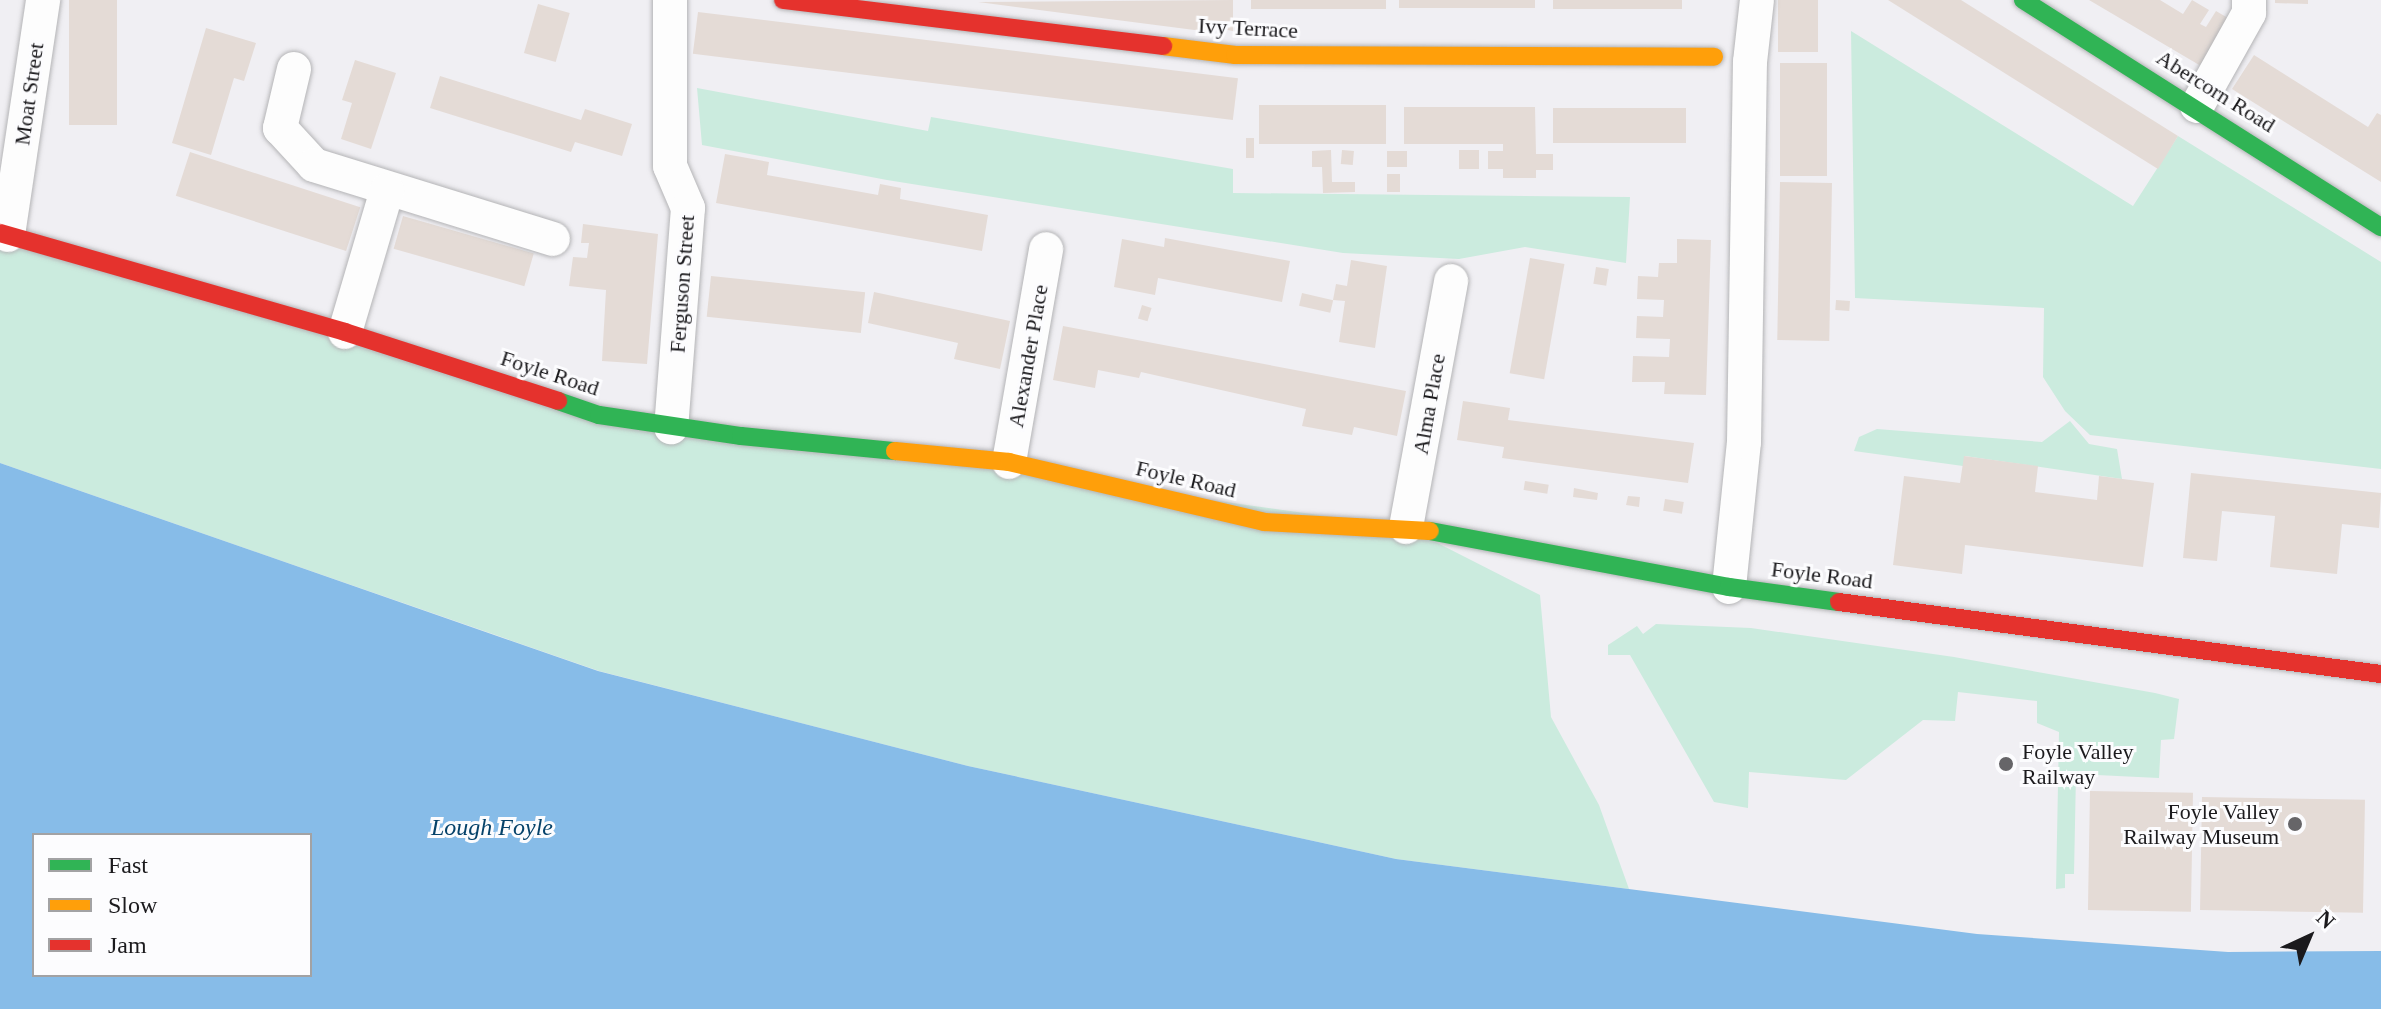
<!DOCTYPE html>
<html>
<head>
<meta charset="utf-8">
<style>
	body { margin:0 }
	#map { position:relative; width:2381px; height:1009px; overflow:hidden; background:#f0eff3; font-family:"Times New Roman",serif }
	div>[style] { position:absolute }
	.green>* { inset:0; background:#cbebde }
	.water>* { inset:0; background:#87bce8 }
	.building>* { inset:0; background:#e4dbd6; transform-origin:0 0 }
	.roads { filter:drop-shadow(0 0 2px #b4b4b6) drop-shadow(0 0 2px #b4b4b6) }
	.street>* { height:34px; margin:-17px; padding:0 17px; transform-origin:17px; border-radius:17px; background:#fdfdfd }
	.fast>* { height:18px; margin:-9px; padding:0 9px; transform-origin:9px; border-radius:9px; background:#30b455 }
	.slow>* { height:18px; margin:-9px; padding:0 9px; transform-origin:9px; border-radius:9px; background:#ff9f0a }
	.jam>* { height:18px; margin:-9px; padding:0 9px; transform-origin:9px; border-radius:9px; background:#e5322d }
	.dots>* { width:22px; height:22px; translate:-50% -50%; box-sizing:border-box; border:4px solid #fcfcfe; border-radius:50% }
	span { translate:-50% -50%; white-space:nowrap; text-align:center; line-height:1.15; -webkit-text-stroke:6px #fcfcfe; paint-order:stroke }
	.street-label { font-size:22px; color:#1b1a1d }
	.poi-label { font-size:22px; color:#1b1a1d }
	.left { translate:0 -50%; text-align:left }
	.right { translate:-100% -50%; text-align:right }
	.water-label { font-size:24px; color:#05426a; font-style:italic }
	.legend { position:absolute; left:32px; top:833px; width:280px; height:144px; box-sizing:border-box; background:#fcfcfe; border:2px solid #a2a2a4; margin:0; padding:10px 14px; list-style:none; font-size:24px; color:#1b1a1d }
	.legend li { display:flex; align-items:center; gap:16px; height:40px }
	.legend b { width:40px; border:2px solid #a2a2a4 }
	.north { position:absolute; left:2269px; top:897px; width:80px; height:80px; -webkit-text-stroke:6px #fcfcfe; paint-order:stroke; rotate:44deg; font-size:22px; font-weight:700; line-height:32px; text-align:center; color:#1b1a1d }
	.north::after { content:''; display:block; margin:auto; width:28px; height:36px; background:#1b1a1d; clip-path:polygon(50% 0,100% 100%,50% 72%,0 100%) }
</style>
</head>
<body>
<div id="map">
	<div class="green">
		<i style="clip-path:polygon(1851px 31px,2133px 206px,2178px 136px,2381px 262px,2381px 469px,2090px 435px,2065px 411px,2043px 377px,2044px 308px,1855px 298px)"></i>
		<i style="clip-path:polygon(697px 88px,928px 131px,931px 117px,1233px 169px,1233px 193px,1630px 197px,1626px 263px,1525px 247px,1459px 259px,1343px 253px,887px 180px,702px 145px)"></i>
		<i style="clip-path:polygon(0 233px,599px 415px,1406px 527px,1540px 595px,1551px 717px,1599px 805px,1629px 889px,1396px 859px,968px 766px,599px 671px,0 463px)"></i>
		<i style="clip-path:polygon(2070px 421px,2089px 444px,2117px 449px,2122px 479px,1965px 456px,1963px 466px,1854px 451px,1859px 437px,1877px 429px,2042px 442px)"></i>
		<i style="clip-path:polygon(1656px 624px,1751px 628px,1954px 657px,2155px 693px,2179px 699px,2174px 739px,2161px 740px,2159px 778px,2076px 774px,2074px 874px,2065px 874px,2065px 888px,2056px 889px,2059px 732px,2037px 723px,2037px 701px,1958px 692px,1955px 721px,1923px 720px,1846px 780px,1749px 772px,1748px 808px,1714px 802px,1630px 655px,1608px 655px,1608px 645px,1637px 626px,1643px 634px)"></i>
	</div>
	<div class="water">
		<i style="clip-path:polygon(evenodd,0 463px,598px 671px,968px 766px,1396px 859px,1977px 934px,2228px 952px,2381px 951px,2381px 1009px,0 1009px,0 463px,34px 835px,310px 835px,310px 975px,34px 975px,34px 835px)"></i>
	</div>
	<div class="building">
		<i style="left:69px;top:0;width:48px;height:125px"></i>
		<i style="clip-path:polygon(1233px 0,1233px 31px,1211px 27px,1210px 32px,978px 2px)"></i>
		<i style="left:1251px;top:0;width:135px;height:9px"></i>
		<i style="left:1399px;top:0;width:136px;height:8px"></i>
		<i style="left:1553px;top:0;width:129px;height:9px"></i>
		<i style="left:1778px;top:0;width:40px;height:52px"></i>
		<i style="clip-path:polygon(1888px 0,1961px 0,2178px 136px,2158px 169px)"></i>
		<i style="clip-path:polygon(2089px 0,2160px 0,2183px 14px,2192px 0,2209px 10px,2200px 24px,2206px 27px,2216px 11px,2233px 21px,2206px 69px)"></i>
		<i style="clip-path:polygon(2275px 0,2308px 0,2308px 4px,2275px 3px)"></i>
		<i style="left:538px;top:4px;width:33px;height:51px;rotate:16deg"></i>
		<i style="left:698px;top:12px;width:544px;height:42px;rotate:7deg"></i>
		<i style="clip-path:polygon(206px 28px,256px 43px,244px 81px,234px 78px,211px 155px,172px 143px)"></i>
		<i style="clip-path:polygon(2254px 55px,2368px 127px,2377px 113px,2381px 115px,2381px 182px,2232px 89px)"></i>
		<i style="clip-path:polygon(355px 60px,396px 73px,371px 149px,341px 139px,352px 103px,342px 100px)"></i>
		<i style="left:1780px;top:63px;width:47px;height:113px"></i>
		<i style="clip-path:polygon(440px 76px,581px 120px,585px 109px,632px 124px,622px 156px,575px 142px,571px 152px,430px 108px)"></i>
		<i style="left:1386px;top:105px;width:39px;height:127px;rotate:90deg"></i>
		<i style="clip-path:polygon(1404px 107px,1535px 107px,1536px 154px,1553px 154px,1553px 170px,1536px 170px,1536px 178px,1503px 178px,1503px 169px,1488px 169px,1488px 151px,1503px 151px,1503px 144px,1404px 144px)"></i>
		<i style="left:1553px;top:108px;width:133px;height:35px"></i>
		<i style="left:1246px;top:138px;width:8px;height:20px"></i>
		<i style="clip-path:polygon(1331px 150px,1332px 182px,1355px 182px,1355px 192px,1323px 193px,1322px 167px,1312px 167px,1312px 151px)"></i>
		<i style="left:1342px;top:150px;width:12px;height:14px;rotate:5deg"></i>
		<i style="left:1459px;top:150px;width:20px;height:19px"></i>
		<i style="left:1387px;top:151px;width:20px;height:16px"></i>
		<i style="left:190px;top:152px;width:179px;height:46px;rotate:18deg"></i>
		<i style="clip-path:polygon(725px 154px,769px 162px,767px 175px,878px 195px,880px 184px,901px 188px,900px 199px,988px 215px,982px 251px,716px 203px)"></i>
		<i style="left:1387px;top:174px;width:13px;height:18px"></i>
		<i style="left:1832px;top:183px;width:158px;height:52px;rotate:91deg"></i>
		<i style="left:403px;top:216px;width:136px;height:34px;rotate:16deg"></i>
		<i style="clip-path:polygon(583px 224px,658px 234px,647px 364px,602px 361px,606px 290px,569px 286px,573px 257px,587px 258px,589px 243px,581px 243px)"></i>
		<i style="clip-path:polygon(1165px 238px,1290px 261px,1282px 302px,1158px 278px,1155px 295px,1114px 287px,1122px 239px,1164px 247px)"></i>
		<i style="clip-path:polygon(1677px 239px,1711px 240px,1706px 395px,1664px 394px,1665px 382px,1632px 382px,1633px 356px,1669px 357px,1670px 339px,1636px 338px,1637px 316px,1663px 317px,1664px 300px,1637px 299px,1638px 276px,1658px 277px,1659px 263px,1677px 263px)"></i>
		<i style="left:1530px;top:258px;width:35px;height:117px;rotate:10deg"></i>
		<i style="clip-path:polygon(1351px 260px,1387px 266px,1375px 348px,1339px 342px,1345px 301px,1333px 300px,1336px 284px,1347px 286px)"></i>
		<i style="left:1596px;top:267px;width:13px;height:17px;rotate:9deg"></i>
		<i style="left:711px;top:276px;width:155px;height:41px;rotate:6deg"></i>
		<i style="clip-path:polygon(874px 292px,1010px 321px,1000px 369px,954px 359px,958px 343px,868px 323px)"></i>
		<i style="left:1302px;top:293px;width:32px;height:13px;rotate:13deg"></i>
		<i style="left:1836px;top:300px;width:14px;height:10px;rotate:4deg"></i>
		<i style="left:1142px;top:305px;width:10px;height:14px;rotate:17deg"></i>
		<i style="clip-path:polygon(1063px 326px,1406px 391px,1397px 436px,1354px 427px,1352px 435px,1302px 426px,1306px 409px,1141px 372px,1139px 378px,1098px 370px,1095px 388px,1053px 380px)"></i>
		<i style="clip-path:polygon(1463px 401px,1510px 408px,1508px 420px,1694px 443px,1688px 483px,1502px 458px,1504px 447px,1457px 440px)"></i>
		<i style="clip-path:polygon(1964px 456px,2038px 466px,2035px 492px,2097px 500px,2099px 476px,2154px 483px,2143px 567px,1965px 545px,1962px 574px,1893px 565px,1904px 476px,1960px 483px)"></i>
		<i style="clip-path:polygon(2191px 473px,2381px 493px,2379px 528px,2342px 524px,2337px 574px,2270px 567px,2275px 516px,2222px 511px,2217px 561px,2183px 558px)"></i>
		<i style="left:1525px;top:481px;width:24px;height:9px;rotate:9deg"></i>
		<i style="clip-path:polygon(1574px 488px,1598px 493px,1597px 500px,1573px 497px)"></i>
		<i style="clip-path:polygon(1628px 496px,1640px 497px,1639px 507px,1626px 505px)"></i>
		<i style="left:1665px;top:499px;width:19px;height:12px;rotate:9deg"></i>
		<i style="left:2090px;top:791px;width:103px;height:119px;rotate:1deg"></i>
		<i style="left:2202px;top:797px;width:163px;height:113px;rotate:1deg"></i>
	</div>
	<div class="roads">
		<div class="street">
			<i style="left:670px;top:0;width:166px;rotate:90deg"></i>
			<i style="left:670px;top:166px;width:46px;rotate:66.8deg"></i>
			<i style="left:688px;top:208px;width:220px;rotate:94.4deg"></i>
			<i style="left:294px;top:69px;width:61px;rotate:103.3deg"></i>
			<i style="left:280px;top:128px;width:50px;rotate:47.4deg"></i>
			<i style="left:314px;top:165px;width:250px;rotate:17.2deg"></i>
			<i style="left:2197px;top:106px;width:107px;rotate:-60.8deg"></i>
			<i style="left:2249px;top:13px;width:13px;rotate:-90deg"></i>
			<i style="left:8px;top:235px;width:238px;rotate:-81.5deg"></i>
			<i style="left:345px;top:332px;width:148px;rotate:-73.5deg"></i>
			<i style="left:1009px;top:462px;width:216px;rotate:-80.1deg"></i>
			<i style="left:1406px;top:527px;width:250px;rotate:-79.6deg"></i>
			<i style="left:1729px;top:587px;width:146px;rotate:-84.1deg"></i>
			<i style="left:1744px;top:442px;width:380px;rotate:-89.1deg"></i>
			<i style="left:1750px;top:62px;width:62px;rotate:-83.6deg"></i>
		</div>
		<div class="fast">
			<i style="left:2023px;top:0;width:424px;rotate:32.4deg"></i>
			<i style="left:558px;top:401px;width:43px;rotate:18.9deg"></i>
			<i style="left:599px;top:415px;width:144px;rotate:8.4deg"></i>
			<i style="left:741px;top:436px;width:155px;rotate:5.6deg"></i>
			<i style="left:1430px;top:531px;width:304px;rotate:10.6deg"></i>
			<i style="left:1729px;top:587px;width:111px;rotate:7.8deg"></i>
		</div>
		<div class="slow">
			<i style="left:1163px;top:46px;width:73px;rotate:7.1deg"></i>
			<i style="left:1235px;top:55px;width:479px;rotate:0.2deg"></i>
			<i style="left:895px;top:451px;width:115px;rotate:5.5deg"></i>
			<i style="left:1009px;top:462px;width:262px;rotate:13.2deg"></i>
			<i style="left:1264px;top:522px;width:166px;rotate:3.1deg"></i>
		</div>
		<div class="jam">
			<i style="left:783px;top:0;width:383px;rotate:6.9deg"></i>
			<i style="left:0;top:233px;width:359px;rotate:16deg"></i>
			<i style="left:345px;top:332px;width:224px;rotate:17.9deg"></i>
			<i style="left:1839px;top:602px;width:547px;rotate:7.57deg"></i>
		</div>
	</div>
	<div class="dots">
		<i style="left:2006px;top:764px;background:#666568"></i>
		<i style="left:2295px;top:824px;background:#666568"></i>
	</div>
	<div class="street-label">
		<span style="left:1248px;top:28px;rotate:3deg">Ivy Terrace</span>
		<span style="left:2216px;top:91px;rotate:32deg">Abercorn Road</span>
		<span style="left:29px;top:94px;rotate:-82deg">Moat Street</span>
		<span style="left:682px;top:284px;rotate:-86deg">Ferguson Street</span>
		<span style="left:1028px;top:356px;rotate:-80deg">Alexander Place</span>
		<span style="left:550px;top:373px;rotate:18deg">Foyle Road</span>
		<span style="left:1429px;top:404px;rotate:-80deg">Alma Place</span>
		<span style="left:1186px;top:479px;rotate:13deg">Foyle Road</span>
		<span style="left:1822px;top:575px;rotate:7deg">Foyle Road</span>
	</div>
	<div class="poi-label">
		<span class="left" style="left:2022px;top:764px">Foyle Valley<br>Railway</span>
		<span class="right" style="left:2279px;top:824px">Foyle Valley<br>Railway Museum</span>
	</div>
	<div class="water-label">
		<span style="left:492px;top:828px">Lough Foyle</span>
	</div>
	<ul class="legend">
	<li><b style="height:10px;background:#30b455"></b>Fast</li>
	<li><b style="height:10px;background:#ff9f0a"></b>Slow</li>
	<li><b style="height:10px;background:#e5322d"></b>Jam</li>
	</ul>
	<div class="north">N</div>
</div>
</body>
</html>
